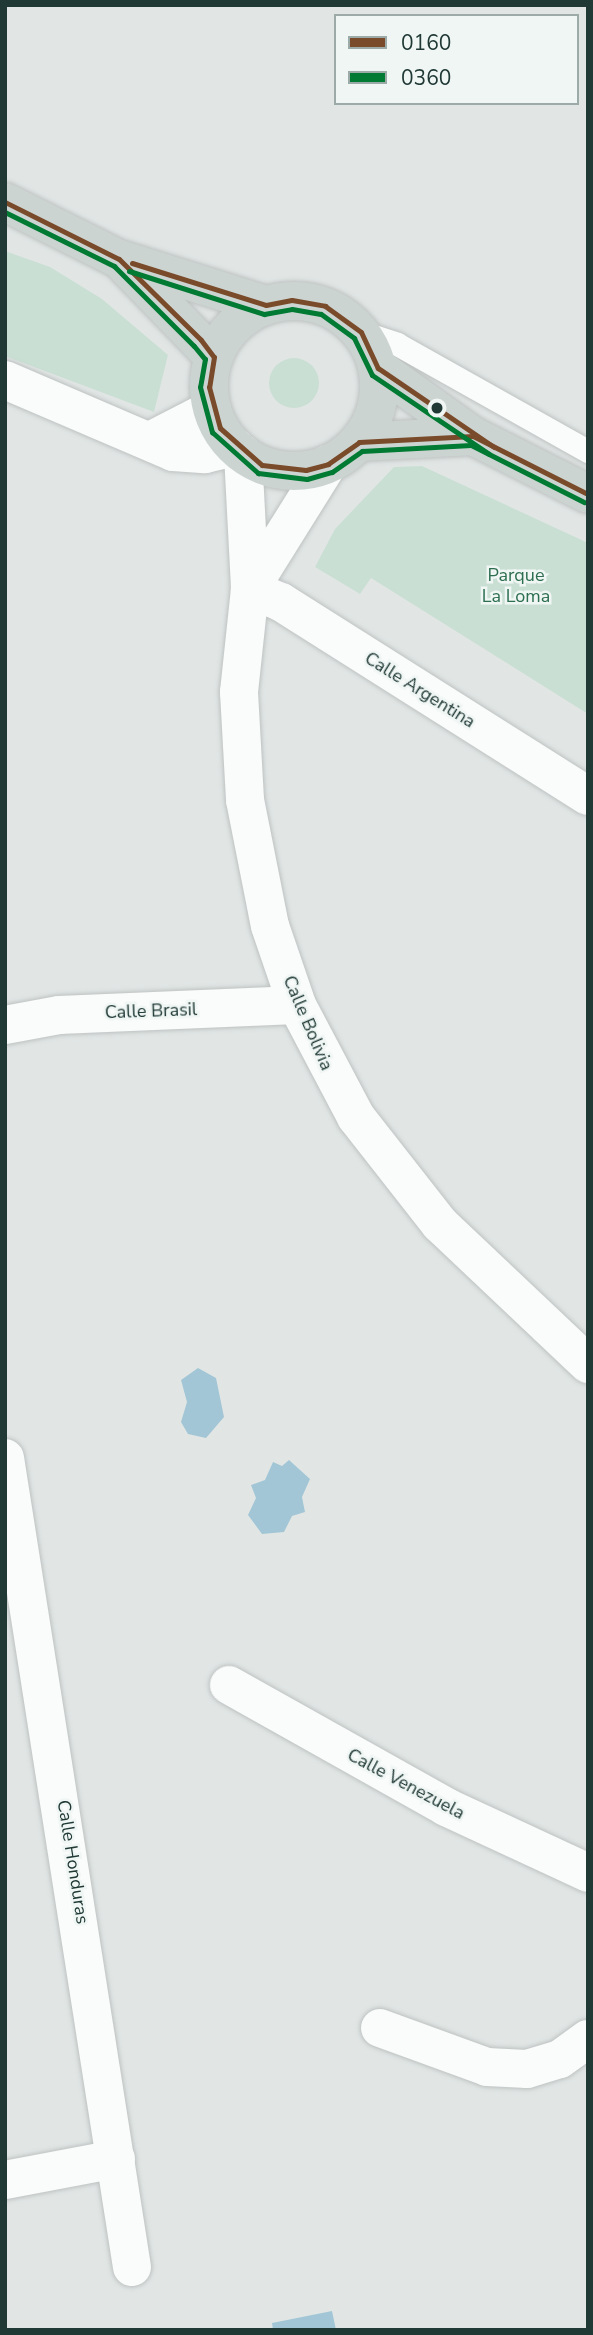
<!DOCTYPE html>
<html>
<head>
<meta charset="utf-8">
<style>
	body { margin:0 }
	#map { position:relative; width:593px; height:2335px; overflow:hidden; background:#e1e6e5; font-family:"Nunito Sans",sans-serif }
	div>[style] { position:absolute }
	.green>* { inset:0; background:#cadfd4 }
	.round { border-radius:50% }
	.water>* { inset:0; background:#a2c6d5 }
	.roads { filter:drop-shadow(0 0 2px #bec3c2) drop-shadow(0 0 2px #bec3c2) }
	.lane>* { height:23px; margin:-11.5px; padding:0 11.5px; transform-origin:11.5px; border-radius:11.5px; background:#fafbfb }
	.street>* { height:38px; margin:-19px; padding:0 19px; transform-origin:19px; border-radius:19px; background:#fafbfb }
	.primary>* { height:38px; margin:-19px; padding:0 19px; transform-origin:19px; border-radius:19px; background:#ccd4d2 }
	.primary>.ring { margin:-19px; padding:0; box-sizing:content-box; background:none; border:38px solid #ccd4d2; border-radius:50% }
	.bus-1>* { height:5px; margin:-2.5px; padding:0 2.5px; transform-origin:2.5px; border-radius:2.5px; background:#7a4b2a }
	.bus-2>* { height:5px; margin:-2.5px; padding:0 2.5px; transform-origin:2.5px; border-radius:2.5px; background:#017a33 }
	.dots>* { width:19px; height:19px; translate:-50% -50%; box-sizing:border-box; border:4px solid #eff6f4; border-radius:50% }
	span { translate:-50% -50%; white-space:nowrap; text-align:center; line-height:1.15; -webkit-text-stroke:5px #eff6f4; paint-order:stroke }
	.park-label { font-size:18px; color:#2c6e4f }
	.street-label { font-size:18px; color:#203935 }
	.frame { position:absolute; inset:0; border:7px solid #203935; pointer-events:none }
	.legend { position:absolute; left:334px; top:14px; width:245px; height:91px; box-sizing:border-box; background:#eff6f4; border:2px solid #9caaa8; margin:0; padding:9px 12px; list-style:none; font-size:21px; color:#203935 }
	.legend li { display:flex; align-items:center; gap:14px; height:35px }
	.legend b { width:35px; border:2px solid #9caaa8 }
</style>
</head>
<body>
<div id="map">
	<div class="green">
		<i style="clip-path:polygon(5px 251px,50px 267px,102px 299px,168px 355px,154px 412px,5px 356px)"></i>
		<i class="round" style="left:269px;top:358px;width:50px;height:50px"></i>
		<i style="clip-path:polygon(422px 466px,588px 543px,588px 714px,371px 578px,360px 594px,315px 567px,335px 529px,394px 467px)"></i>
	</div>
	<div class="water">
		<i style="clip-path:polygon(198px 1368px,216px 1378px,224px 1417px,206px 1438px,188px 1434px,181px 1422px,187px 1402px,181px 1380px)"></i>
		<i style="clip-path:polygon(289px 1460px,310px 1479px,302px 1497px,305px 1512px,292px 1516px,284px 1532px,262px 1534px,248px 1515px,256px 1498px,251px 1485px,265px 1480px,273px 1462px,282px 1466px)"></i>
		<i style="clip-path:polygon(332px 2311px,336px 2330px,273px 2330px,272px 2323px)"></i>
	</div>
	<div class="roads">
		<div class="lane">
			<i style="left:361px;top:332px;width:38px;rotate:18deg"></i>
			<i style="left:397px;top:344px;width:219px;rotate:29.3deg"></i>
		</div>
		<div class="street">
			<i style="left:5px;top:380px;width:183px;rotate:23.2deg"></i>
			<i style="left:173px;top:452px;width:32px;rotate:4deg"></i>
			<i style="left:205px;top:454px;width:31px;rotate:-13deg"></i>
			<i style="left:154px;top:439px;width:65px;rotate:-27.3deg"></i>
			<i style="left:243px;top:454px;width:135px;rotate:87deg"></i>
			<i style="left:250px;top:589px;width:104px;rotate:96.1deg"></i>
			<i style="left:239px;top:692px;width:108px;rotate:86.8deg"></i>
			<i style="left:245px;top:800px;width:128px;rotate:78.8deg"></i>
			<i style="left:270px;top:926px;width:83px;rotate:71.1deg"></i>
			<i style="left:297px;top:1005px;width:127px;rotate:62.2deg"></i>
			<i style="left:356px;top:1117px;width:136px;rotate:51.9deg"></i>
			<i style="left:440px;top:1224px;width:204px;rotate:43.4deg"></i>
			<i style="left:250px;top:589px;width:34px;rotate:23deg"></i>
			<i style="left:281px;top:602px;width:363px;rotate:32.3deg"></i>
			<i style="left:250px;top:589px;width:147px;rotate:-58deg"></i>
			<i style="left:5px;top:1025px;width:55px;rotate:-10.5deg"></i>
			<i style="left:59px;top:1015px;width:238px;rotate:-2.4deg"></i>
			<i style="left:5px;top:1458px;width:819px;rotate:81.08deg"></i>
			<i style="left:229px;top:1685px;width:249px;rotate:29.3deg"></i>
			<i style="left:446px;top:1807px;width:157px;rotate:24.9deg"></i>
			<i style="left:380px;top:2028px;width:114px;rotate:20deg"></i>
			<i style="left:487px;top:2067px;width:40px;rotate:2.9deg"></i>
			<i style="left:527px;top:2069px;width:34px;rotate:-17deg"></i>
			<i style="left:560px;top:2059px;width:34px;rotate:-36deg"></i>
			<i style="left:5px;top:2180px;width:113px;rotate:-10.7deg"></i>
		</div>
		<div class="primary">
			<i style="left:5px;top:202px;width:127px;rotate:26.6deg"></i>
			<i style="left:119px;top:259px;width:154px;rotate:17.4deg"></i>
			<i style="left:125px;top:265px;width:128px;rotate:45.9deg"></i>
			<i class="ring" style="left:209px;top:301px;width:132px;height:132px"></i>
			<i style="left:378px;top:368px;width:117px;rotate:35.6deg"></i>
			<i style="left:473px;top:436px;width:129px;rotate:26.8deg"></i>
			<i style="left:359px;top:442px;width:114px;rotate:-3deg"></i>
		</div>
	</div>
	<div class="bus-1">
		<i style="left:5px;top:202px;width:127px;rotate:26.6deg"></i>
		<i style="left:119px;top:259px;width:115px;rotate:44.6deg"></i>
		<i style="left:201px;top:340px;width:21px;rotate:53deg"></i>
		<i style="left:214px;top:357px;width:30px;rotate:99deg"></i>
		<i style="left:209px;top:387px;width:42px;rotate:75deg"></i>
		<i style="left:220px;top:428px;width:56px;rotate:41.4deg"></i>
		<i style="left:262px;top:465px;width:44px;rotate:6.5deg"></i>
		<i style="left:306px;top:470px;width:23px;rotate:-15deg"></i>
		<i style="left:328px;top:464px;width:38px;rotate:-35deg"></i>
		<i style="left:359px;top:442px;width:114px;rotate:-3deg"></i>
		<i style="left:473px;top:436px;width:129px;rotate:26.8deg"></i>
		<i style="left:132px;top:263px;width:140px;rotate:17.4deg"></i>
		<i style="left:266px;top:305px;width:26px;rotate:-11deg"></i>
		<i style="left:292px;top:300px;width:34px;rotate:10deg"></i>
		<i style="left:325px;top:306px;width:44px;rotate:35.8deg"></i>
		<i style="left:361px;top:332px;width:40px;rotate:65deg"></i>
		<i style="left:378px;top:368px;width:140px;rotate:34.3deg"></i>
	</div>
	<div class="bus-2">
		<i style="left:5px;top:212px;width:122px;rotate:26.4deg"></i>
		<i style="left:114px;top:266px;width:113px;rotate:45deg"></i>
		<i style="left:194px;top:346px;width:17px;rotate:50deg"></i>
		<i style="left:205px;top:359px;width:28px;rotate:100deg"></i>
		<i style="left:200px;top:387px;width:47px;rotate:75.1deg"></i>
		<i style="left:212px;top:432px;width:62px;rotate:41.7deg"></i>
		<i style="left:258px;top:473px;width:49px;rotate:7deg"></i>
		<i style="left:307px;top:479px;width:26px;rotate:-16deg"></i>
		<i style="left:332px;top:472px;width:37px;rotate:-35deg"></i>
		<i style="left:362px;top:451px;width:109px;rotate:-3.2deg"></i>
		<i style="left:471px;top:445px;width:127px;rotate:26.8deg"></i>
		<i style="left:129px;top:271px;width:142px;rotate:17.7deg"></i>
		<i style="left:264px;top:314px;width:28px;rotate:-10deg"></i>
		<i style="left:292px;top:309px;width:29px;rotate:10deg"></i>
		<i style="left:321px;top:314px;width:41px;rotate:36deg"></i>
		<i style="left:354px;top:338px;width:41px;rotate:64.1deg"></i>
		<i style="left:372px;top:375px;width:141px;rotate:34deg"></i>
	</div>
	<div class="dots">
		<i style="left:437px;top:408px;background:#203935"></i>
	</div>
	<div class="park-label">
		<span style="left:516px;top:586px">Parque<br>La Loma</span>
	</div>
	<div class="street-label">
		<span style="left:420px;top:690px;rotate:32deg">Calle Argentina</span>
		<span style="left:151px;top:1011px;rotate:-2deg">Calle Brasil</span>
		<span style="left:308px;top:1023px;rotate:67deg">Calle Bolivia</span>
		<span style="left:406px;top:1784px;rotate:28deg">Calle Venezuela</span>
		<span style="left:73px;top:1862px;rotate:81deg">Calle Honduras</span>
	</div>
	<div class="frame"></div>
	<ul class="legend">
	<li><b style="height:9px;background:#7a4b2a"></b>0160</li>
	<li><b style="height:9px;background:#017a33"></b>0360</li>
	</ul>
</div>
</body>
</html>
